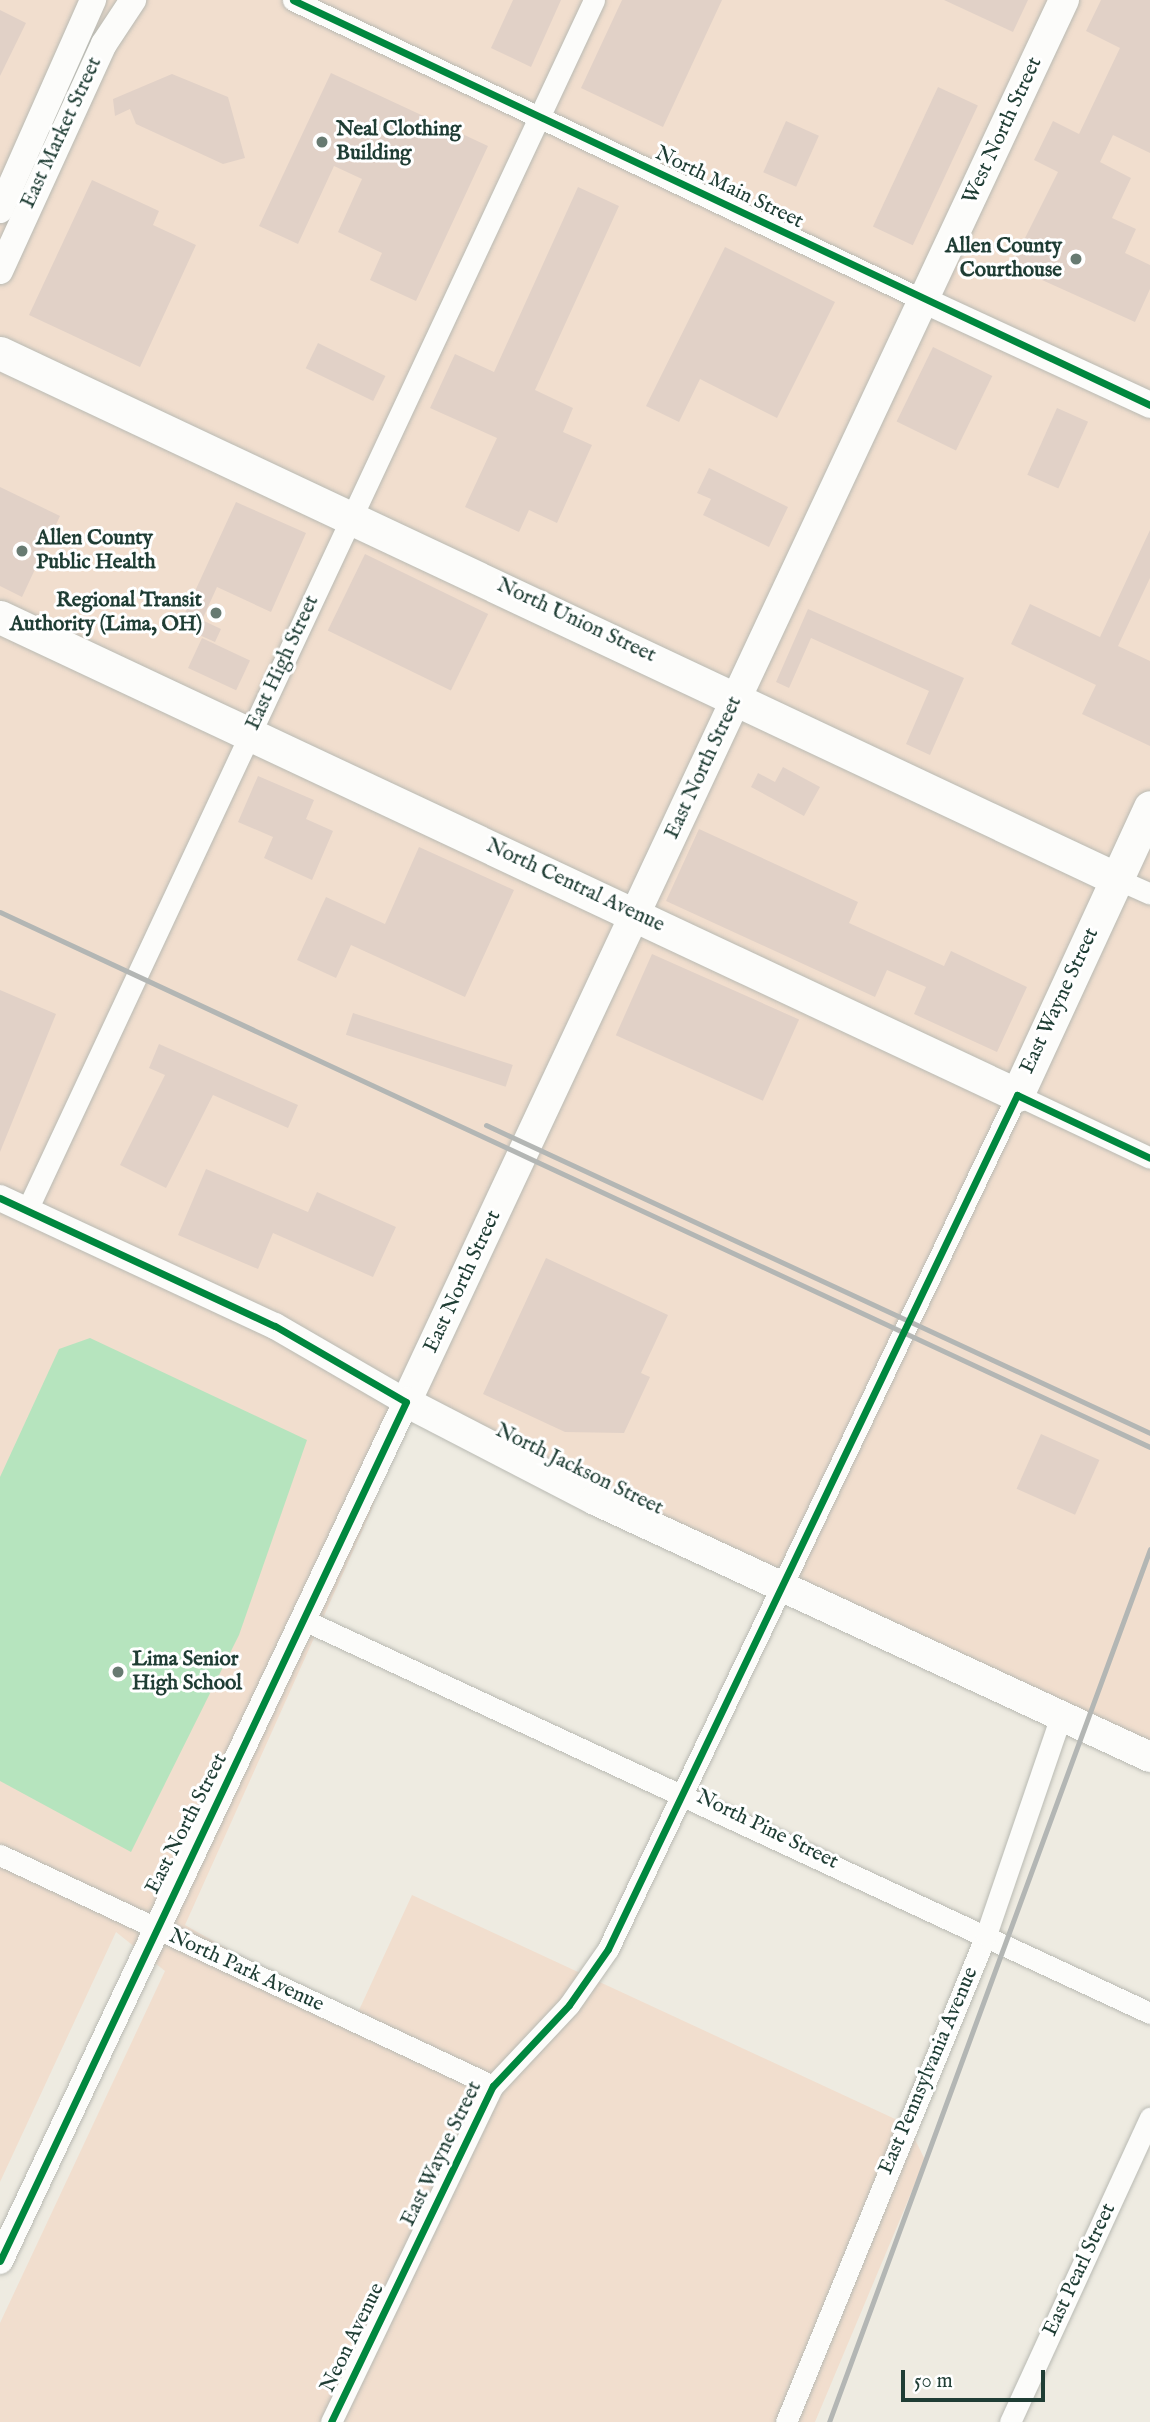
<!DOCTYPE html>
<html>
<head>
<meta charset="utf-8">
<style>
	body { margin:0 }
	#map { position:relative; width:1150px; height:2422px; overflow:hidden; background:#eeebe1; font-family:"IM FELL English",serif }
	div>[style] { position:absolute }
	.built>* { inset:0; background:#f1dece }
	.green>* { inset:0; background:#b6e4be }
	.building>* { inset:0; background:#e1d1c7; transform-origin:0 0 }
	.roads { filter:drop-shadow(0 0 2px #b9bab3) drop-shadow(0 0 2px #b9bab3) }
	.minor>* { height:21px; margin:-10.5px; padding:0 10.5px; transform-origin:10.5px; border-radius:10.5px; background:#fcfcfa }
	.tertiary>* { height:26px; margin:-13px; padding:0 13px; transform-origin:13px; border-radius:13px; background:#fcfcfa }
	.secondary>* { height:30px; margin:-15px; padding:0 15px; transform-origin:15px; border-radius:15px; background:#fcfcfa }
	.primary>* { height:33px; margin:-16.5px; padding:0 16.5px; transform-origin:16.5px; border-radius:16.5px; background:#fcfcfa }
	.rail>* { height:5px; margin:-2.5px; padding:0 2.5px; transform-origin:2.5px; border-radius:2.5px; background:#b3b6b4 }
	.cycleway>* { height:7px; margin:-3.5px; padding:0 3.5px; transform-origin:3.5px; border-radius:3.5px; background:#00873e }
	.dots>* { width:19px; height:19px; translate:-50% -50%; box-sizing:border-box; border:4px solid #fff; border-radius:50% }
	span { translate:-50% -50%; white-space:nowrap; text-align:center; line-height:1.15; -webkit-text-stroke:6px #fff; paint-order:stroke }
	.poi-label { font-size:21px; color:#1f3d34; font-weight:700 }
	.left { translate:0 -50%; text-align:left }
	.right { translate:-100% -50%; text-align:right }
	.street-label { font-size:21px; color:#1f3d34 }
	.scale { position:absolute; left:901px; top:2370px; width:144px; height:32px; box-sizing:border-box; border:4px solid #1f3d34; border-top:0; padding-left:9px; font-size:21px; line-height:24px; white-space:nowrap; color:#1f3d34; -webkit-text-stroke:5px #fff; paint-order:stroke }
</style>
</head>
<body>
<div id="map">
	<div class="built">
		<i style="clip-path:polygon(0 0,1150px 0,1150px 1757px,407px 1402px,372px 1509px,185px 1925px,354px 2021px,412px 1895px,908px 2125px,925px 2160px,815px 2422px,0 2422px,0 2323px,165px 1971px,116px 1932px,0 2182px)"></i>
	</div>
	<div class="green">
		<i style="clip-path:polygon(90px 1338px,307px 1440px,239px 1635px,131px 1852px,0 1781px,0 1477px,59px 1349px)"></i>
	</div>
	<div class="building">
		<i style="clip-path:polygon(513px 0,561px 0,531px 67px,491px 48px)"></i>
		<i style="clip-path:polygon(622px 0,722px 0,663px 127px,581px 88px)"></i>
		<i style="clip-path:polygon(944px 0,1028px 0,1013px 32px)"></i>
		<i style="clip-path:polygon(1101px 0,1150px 0,1150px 153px,1113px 135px,1100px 162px,1131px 178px,1112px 218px,1136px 229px,1125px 253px,1150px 265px,1150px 289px,1135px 322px,1011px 266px,1058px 172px,1034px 160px,1053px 121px,1079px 134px,1120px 48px,1086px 31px)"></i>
		<i style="clip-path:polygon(0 10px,26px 23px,0 76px)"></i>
		<i style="clip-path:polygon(331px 73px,488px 146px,416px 301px,370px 280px,382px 253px,338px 232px,362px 179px,334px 166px,298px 244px,259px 226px)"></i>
		<i style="clip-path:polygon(172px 74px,228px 97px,245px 158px,223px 164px,136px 124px,130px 109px,115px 116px,113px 99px)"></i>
		<i style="left:938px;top:87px;width:44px;height:154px;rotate:25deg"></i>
		<i style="left:786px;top:121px;width:36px;height:56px;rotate:24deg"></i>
		<i style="clip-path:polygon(92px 180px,159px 211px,153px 225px,196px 245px,140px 367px,29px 315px)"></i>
		<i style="clip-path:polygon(578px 187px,619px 206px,535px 390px,573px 408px,563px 432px,592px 445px,557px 523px,529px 510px,519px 532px,465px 507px,497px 438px,430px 408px,455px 354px,494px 372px)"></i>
		<i style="clip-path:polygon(725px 247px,835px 302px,777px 418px,700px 379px,679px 422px,646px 406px)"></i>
		<i style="left:318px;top:343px;width:75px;height:28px;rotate:26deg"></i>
		<i style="left:933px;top:347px;width:66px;height:83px;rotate:26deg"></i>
		<i style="left:1057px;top:408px;width:34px;height:73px;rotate:24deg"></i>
		<i style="clip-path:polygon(709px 468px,788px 507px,769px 547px,703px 515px,711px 499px,697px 493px)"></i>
		<i style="clip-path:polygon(0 487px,60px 516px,22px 597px,0 586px)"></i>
		<i style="clip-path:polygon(236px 502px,306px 533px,271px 612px,217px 587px,202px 620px,221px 629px,215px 642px,179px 626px)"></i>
		<i style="clip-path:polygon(1150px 530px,1150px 578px,1118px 646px,1150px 661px,1150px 746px,1082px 714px,1096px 685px,1011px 644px,1030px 604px,1100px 637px)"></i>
		<i style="left:365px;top:554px;width:137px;height:85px;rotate:26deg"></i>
		<i style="clip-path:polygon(808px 609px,964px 678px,930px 755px,906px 744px,929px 691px,811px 638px,789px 688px,776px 682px)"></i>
		<i style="left:202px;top:638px;width:53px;height:33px;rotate:25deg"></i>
		<i style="clip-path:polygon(783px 767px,820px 787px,804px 816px,751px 787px,758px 773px,775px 782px)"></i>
		<i style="clip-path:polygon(258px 776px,314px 800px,306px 819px,333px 831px,312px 880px,264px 858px,273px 837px,238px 822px)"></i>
		<i style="clip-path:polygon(699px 829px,858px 902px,849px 923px,944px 966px,951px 951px,1027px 987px,997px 1052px,914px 1014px,926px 987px,887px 970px,875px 997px,666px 901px)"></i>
		<i style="clip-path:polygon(419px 847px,514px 890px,465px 997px,351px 945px,336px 978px,297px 960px,326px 897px,385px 924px)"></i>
		<i style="left:652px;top:954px;width:161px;height:89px;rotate:24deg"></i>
		<i style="clip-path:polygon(0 990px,56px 1014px,0 1152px)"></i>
		<i style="left:353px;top:1013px;width:168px;height:23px;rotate:18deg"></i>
		<i style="clip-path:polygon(159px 1044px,298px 1105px,288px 1128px,213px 1095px,166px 1188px,120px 1165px,165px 1075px,149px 1068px)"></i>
		<i style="clip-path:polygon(206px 1169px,308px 1212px,317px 1192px,396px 1227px,373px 1277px,273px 1233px,258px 1269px,178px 1235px)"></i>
		<i style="clip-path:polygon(546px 1258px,668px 1315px,641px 1373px,650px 1377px,624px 1433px,565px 1432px,483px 1394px)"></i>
		<i style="left:1041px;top:1434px;width:64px;height:60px;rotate:24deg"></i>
	</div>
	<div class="roads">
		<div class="minor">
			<i style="left:293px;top:0;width:698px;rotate:25.46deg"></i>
			<i style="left:1117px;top:879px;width:36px;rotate:24deg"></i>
			<i style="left:27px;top:1210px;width:1336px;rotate:-64.89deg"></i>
			<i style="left:304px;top:1620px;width:933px;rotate:24.92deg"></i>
			<i style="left:0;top:1855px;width:544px;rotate:25.11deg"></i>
			<i style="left:331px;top:2422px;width:373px;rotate:-64.3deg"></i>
			<i style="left:493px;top:2086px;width:111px;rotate:-46.8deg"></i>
			<i style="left:569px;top:2005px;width:68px;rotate:-55.1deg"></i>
			<i style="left:608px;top:1949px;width:947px;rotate:-64.41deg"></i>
			<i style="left:1017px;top:1095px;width:147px;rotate:25.3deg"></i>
			<i style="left:786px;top:2422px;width:526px;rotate:-67.67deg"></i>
			<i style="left:986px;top:1935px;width:231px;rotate:-71.1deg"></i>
			<i style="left:1010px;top:2422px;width:335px;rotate:-65.3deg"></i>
		</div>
		<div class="tertiary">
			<i style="left:0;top:210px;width:230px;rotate:-66.1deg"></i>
			<i style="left:0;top:271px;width:250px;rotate:-65.4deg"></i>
			<i style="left:104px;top:44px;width:53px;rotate:-56.6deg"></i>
			<i style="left:923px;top:300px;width:250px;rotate:24.8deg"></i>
			<i style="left:0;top:1198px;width:303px;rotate:25deg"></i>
			<i style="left:275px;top:1326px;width:151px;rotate:30.1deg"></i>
			<i style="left:406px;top:1402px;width:950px;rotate:115.3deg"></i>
		</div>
		<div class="secondary">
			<i style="left:1064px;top:0;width:1549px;rotate:115.14deg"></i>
			<i style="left:406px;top:1402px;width:213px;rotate:27.4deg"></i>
			<i style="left:595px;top:1500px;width:612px;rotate:24.85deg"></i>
		</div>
		<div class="primary">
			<i style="left:0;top:353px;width:1235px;rotate:25.22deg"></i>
			<i style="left:0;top:617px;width:1124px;rotate:25.17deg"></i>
			<i style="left:1017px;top:1095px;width:317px;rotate:-65.2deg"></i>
		</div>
	</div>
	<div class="rail">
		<i style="left:0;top:912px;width:1268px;rotate:24.95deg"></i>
		<i style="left:486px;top:1125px;width:732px;rotate:24.88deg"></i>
		<i style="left:829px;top:2422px;width:930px;rotate:-69.81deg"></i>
	</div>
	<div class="cycleway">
		<i style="left:293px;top:0;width:948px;rotate:25.29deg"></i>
		<i style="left:0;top:1198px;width:303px;rotate:25deg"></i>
		<i style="left:275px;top:1326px;width:151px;rotate:30.1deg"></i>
		<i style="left:406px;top:1402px;width:950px;rotate:115.3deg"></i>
		<i style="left:331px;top:2422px;width:373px;rotate:-64.3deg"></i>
		<i style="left:493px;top:2086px;width:111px;rotate:-46.8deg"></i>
		<i style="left:569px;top:2005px;width:68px;rotate:-55.1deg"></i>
		<i style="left:608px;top:1949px;width:947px;rotate:-64.41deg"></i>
		<i style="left:1017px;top:1095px;width:147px;rotate:25.3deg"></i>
	</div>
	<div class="dots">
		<i style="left:322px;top:142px;background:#677a71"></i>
		<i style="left:1076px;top:259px;background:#677a71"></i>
		<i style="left:22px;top:551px;background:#677a71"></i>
		<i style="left:216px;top:613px;background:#677a71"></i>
		<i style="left:118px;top:1672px;background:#677a71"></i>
	</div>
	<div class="poi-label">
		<span class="left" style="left:336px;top:142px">Neal Clothing<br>Building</span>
		<span class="right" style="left:1062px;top:259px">Allen County<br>Courthouse</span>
		<span class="left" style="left:36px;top:551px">Allen County<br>Public Health</span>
		<span class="right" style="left:202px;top:613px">Regional Transit<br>Authority (Lima, OH)</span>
		<span class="left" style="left:132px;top:1672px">Lima Senior<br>High School</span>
	</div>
	<div class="street-label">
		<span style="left:1003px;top:131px;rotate:-65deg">West North Street</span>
		<span style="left:62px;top:133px;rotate:-65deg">East Market Street</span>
		<span style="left:729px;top:188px;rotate:26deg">North Main Street</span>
		<span style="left:576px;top:621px;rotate:25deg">North Union Street</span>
		<span style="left:283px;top:663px;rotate:-65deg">East High Street</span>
		<span style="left:704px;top:768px;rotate:-65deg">East North Street</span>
		<span style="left:575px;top:886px;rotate:25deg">North Central Avenue</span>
		<span style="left:1060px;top:1001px;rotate:-65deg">East Wayne Street</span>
		<span style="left:463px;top:1282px;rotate:-65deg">East North Street</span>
		<span style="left:579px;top:1470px;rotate:26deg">North Jackson Street</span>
		<span style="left:187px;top:1824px;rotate:-63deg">East North Street</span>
		<span style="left:767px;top:1830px;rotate:26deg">North Pine Street</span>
		<span style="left:246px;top:1971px;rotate:25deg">North Park Avenue</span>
		<span style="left:929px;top:2071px;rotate:-67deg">East Pennsylvania Avenue</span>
		<span style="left:442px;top:2154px;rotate:-64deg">East Wayne Street</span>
		<span style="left:1080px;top:2270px;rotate:-65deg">East Pearl Street</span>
		<span style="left:353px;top:2338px;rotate:-64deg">Neon Avenue</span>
	</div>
	<div class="scale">50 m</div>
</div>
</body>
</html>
